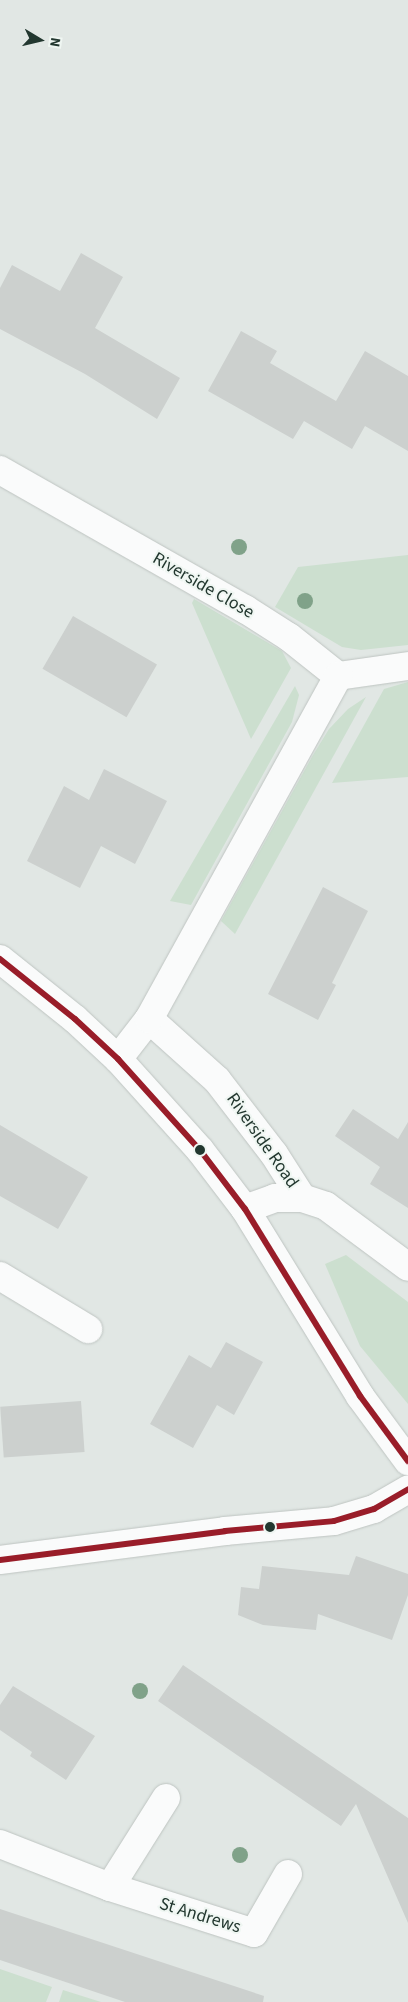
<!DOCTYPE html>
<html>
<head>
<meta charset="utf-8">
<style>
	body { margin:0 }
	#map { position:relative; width:408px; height:2002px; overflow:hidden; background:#e1e7e4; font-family:"Source Sans 3",sans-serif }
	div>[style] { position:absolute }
	.green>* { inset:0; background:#ccdfcf }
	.building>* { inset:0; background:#ccd0ce; transform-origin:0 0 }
	.roads { filter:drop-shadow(0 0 1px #bec4c1) drop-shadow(0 0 1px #bec4c1) }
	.minor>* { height:28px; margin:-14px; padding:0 14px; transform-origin:14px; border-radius:14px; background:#fafbfb }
	.bus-1>* { height:6px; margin:-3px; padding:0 3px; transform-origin:3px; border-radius:3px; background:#991d29 }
	.trees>* { width:16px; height:16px; margin:-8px; border-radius:50%; background:#80a289 }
	.dots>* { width:14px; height:14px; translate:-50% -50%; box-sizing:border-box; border:2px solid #eff6f2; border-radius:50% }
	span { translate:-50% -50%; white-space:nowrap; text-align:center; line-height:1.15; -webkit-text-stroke:4px #eff6f2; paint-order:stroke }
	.street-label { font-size:18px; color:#22372f }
	.north { position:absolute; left:15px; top:15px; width:50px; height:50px; -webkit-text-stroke:4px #eff6f2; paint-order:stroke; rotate:99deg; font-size:14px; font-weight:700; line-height:20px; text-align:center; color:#22372f }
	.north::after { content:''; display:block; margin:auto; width:18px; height:22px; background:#22372f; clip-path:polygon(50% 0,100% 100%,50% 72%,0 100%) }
</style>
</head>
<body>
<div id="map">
	<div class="green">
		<i style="clip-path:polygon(408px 555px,408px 645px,361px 650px,342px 647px,275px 607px,298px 567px)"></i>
		<i style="clip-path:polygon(194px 599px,282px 651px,291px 668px,251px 739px,192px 603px)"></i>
		<i style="clip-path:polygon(408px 682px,408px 777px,332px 783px,384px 689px)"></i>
		<i style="clip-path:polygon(295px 686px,299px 695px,292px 722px,191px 905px,170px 901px)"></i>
		<i style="clip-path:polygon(366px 697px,235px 934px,221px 921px,313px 755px,329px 729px,348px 709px)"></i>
		<i style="clip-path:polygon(346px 1255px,408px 1302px,408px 1404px,360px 1346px,325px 1264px)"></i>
		<i style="clip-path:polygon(0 1969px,52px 1987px,46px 2002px,0 2002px)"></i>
		<i style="clip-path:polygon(63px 1990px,101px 2002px,59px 2002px)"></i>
	</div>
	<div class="building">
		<i style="clip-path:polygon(81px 253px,123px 277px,95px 328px,180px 378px,157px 419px,85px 374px,0 329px,0 288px,12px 265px,60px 291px)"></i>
		<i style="clip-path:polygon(241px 331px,277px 351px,270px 363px,336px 401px,365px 351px,408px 376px,408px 451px,365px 426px,352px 449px,304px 421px,293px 439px,208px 391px)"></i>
		<i style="left:73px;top:616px;width:97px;height:61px;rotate:30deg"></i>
		<i style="clip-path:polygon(104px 769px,167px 801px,135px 864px,101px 846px,80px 888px,27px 861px,64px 786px,89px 800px)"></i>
		<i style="clip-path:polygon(323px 887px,368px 911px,332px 983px,336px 985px,318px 1020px,268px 994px)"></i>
		<i style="clip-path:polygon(353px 1109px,398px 1139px,408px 1122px,408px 1208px,370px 1184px,380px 1167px,335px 1136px)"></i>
		<i style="clip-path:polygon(0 1125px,88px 1177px,58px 1229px,0 1196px)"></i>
		<i style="clip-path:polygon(226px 1342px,263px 1362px,234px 1415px,217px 1405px,193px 1448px,150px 1424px,189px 1355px,211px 1368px)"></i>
		<i style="left:81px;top:1401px;width:51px;height:81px;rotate:86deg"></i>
		<i style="clip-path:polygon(356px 1556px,408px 1574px,408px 1595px,392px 1640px,318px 1614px,316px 1630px,263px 1625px,238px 1615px,241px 1587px,259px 1589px,262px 1566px,349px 1575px)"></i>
		<i style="clip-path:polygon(183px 1665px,408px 1818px,408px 1923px,356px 1804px,341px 1826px,158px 1701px)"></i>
		<i style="clip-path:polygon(13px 1686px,95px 1736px,66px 1780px,30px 1756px,32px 1752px,0 1730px,0 1705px)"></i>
		<i style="clip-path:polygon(0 1909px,264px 1996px,263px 2002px,125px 2002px,0 1960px)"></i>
	</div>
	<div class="roads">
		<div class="minor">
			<i style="left:0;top:470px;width:282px;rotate:29.6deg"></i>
			<i style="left:245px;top:609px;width:52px;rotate:32.5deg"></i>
			<i style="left:289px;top:637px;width:63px;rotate:38.5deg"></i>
			<i style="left:338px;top:676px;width:71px;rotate:-8.1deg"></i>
			<i style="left:0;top:959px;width:96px;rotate:38.7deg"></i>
			<i style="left:75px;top:1019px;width:59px;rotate:42.9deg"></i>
			<i style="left:118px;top:1059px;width:122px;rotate:48deg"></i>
			<i style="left:200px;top:1150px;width:74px;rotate:52.7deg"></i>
			<i style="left:245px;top:1209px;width:220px;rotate:58.4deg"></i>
			<i style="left:360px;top:1396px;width:81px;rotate:53.6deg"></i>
			<i style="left:149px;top:1019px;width:91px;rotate:41.9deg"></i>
			<i style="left:217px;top:1080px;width:93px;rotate:52.4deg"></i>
			<i style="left:274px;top:1154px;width:52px;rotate:57.5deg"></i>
			<i style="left:302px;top:1198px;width:25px;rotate:18deg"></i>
			<i style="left:326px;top:1206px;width:102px;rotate:36.6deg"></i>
			<i style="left:118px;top:1059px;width:51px;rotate:-52.2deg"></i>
			<i style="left:149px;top:1019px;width:392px;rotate:-61.1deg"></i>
			<i style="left:245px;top:1209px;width:32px;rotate:-20deg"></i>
			<i style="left:275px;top:1198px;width:27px"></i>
			<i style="left:0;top:1276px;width:103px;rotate:31.1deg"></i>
			<i style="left:0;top:1560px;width:227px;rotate:-7.3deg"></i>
			<i style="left:225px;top:1531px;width:109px;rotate:-5.2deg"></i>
			<i style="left:334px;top:1521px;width:42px;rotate:-16.7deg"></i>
			<i style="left:374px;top:1509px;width:39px;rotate:-30deg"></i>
			<i style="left:0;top:1844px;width:118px;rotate:21.4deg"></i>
			<i style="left:110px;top:1887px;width:151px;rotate:17.7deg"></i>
			<i style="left:254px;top:1933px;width:68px;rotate:-60deg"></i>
			<i style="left:110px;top:1887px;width:105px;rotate:-57.8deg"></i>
		</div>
	</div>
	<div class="bus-1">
		<i style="left:0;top:959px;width:96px;rotate:38.7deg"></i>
		<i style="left:75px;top:1019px;width:59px;rotate:42.9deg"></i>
		<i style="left:118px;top:1059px;width:122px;rotate:48deg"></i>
		<i style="left:200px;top:1150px;width:74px;rotate:52.7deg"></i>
		<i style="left:245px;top:1209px;width:220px;rotate:58.4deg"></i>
		<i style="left:360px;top:1396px;width:81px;rotate:53.6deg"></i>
		<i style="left:0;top:1560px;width:227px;rotate:-7.3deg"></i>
		<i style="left:225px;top:1531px;width:109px;rotate:-5.2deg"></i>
		<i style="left:334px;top:1521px;width:42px;rotate:-16.7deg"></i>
		<i style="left:374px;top:1509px;width:39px;rotate:-30deg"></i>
	</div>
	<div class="trees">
		<i style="left:239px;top:547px"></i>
		<i style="left:305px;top:601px"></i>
		<i style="left:140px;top:1691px"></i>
		<i style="left:240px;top:1855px"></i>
	</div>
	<div class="dots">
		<i style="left:200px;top:1150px;background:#22372f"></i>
		<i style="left:270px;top:1527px;background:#22372f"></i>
	</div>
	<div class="street-label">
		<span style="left:203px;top:586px;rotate:30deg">Riverside Close</span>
		<span style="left:262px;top:1141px;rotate:55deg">Riverside Road</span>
		<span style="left:200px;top:1916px;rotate:17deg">St Andrews</span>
	</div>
	<div class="north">N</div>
</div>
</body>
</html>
